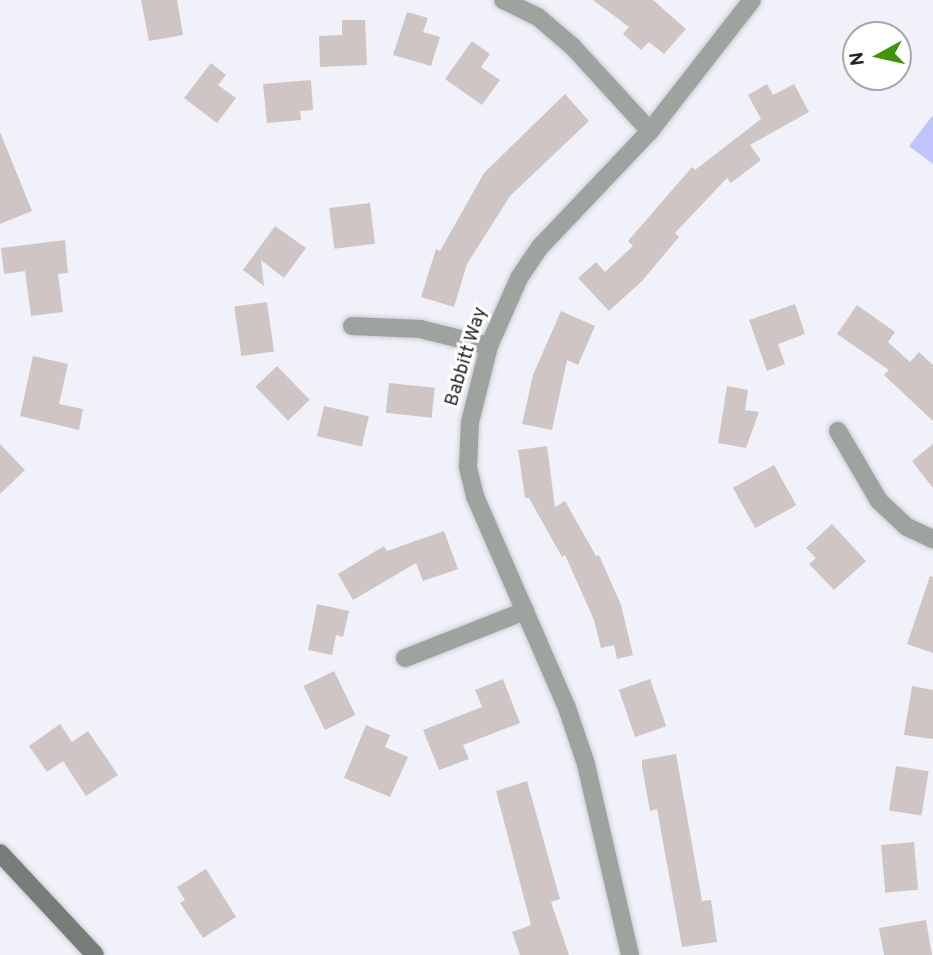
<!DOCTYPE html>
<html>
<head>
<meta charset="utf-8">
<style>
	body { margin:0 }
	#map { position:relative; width:933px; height:955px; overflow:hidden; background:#f0f1f9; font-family:Overpass,sans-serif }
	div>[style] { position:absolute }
	.green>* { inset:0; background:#c1c4fc }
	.building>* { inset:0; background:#d0c5c5; transform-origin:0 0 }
	.roads { filter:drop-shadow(0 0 2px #cbccd3) drop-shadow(0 0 2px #cbccd3) }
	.street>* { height:18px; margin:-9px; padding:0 9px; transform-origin:9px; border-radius:9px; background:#9fa3a0 }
	.secondary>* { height:18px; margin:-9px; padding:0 9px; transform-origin:9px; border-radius:9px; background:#787d7a }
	span { translate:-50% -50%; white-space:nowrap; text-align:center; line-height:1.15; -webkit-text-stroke:6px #fff; paint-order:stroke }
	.street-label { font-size:19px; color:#252528 }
	.north { position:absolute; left:842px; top:21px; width:70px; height:70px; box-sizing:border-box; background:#fff; border:2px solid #a8a8a9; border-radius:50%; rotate:262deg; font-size:19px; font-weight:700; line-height:28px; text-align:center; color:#252528 }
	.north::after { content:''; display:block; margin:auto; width:24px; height:32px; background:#409506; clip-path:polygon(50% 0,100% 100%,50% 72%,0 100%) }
</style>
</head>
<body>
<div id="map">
	<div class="green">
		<i style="clip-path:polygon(933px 115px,933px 164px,909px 146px)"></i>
	</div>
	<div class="building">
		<i style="clip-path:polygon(141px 0,177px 0,183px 35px,149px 41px)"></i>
		<i style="clip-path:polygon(593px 0,653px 0,686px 29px,664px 54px,649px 42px,641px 50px,623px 34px,629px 27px)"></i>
		<i style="clip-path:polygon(407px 12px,428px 18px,423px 32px,440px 37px,431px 66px,393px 55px)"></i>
		<i style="clip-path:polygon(342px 20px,365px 20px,367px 65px,320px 67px,319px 36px,342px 35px)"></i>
		<i style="clip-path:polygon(472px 41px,490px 54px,481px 67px,500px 80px,482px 105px,445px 79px)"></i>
		<i style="clip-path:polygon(211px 63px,226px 75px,218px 85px,236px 98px,217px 123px,184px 98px)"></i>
		<i style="clip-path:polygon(311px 80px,313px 110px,300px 111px,301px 120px,267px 123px,263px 84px)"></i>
		<i style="clip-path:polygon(767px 84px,773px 95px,794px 84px,809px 112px,750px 145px,761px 160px,731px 183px,727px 178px,675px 233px,679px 237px,642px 281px,609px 311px,578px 278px,596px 262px,605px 272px,633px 246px,628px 241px,692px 167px,695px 170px,761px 119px,748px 95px)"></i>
		<i style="clip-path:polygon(565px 94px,589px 121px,510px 196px,467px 264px,454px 307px,421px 297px,436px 249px,440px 251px,484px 173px)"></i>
		<i style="clip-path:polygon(0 132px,32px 211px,0 224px)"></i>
		<i style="left:370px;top:203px;width:41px;height:41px;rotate:83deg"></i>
		<i style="clip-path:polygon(275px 226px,306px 248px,284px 278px,261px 260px,264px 286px,243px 270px)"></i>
		<i style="clip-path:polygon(65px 240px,68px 273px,58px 274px,63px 312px,31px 316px,25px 271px,4px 274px,1px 248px)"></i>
		<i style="left:267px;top:302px;width:50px;height:33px;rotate:82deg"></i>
		<i style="clip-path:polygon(795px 304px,805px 334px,778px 344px,785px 364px,767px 371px,749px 320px)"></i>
		<i style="clip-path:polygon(857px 305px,895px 332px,888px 342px,910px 362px,919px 352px,933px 365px,933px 421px,884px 375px,889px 370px,837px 334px)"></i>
		<i style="clip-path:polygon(561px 311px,595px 326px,578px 365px,567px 360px,552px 430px,522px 424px,533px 375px)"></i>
		<i style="clip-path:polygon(33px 356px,68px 364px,59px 404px,83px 409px,79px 430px,20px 416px)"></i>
		<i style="left:277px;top:366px;width:47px;height:30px;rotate:46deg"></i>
		<i style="left:389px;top:383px;width:46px;height:30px;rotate:6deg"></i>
		<i style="clip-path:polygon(727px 386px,748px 390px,745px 410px,759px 412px,746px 448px,718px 443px)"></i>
		<i style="left:324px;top:406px;width:46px;height:31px;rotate:13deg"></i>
		<i style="clip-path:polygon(0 444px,25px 470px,0 494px)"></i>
		<i style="clip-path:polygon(933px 444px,933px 488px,912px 461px)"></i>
		<i style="clip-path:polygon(547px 446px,555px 507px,565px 501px,596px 556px,599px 555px,621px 605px,633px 655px,617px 659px,614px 645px,601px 648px,594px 620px,565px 555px,562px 557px,529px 498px,525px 498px,518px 450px)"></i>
		<i style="left:774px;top:465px;width:46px;height:47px;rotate:61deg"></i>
		<i style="clip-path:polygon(832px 524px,866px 561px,834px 590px,809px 564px,816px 558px,806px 548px)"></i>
		<i style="clip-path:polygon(444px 531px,458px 569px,423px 581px,416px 563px,353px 600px,338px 574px,384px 546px,387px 551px)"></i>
		<i style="clip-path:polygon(930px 576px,933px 577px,933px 653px,907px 644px)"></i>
		<i style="clip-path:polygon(317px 604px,349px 611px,343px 637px,336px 635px,332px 655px,308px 650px)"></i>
		<i style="left:334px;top:671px;width:49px;height:34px;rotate:64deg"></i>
		<i style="clip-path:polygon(503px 679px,520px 723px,463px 745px,469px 759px,439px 770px,423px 730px,482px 707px,475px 690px)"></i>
		<i style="left:650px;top:679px;width:50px;height:33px;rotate:71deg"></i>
		<i style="clip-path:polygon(912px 686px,933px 690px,933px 739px,904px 735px)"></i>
		<i style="clip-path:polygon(60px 724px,72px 742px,88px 731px,118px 775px,86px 796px,63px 761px,47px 772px,29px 746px)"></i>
		<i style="clip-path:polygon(366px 725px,390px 735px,385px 747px,408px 757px,390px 797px,344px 778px)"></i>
		<i style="clip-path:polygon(676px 754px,702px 901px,711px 900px,717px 942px,682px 947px,657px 809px,650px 811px,642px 767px,642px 760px)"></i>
		<i style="left:896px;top:766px;width:33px;height:45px;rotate:9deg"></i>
		<i style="clip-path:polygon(527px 781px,560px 899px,551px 902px,569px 955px,520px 955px,512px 932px,531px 925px,496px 791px)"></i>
		<i style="left:914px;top:842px;width:48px;height:33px;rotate:85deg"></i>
		<i style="clip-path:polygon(206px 869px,236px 917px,203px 938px,180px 903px,185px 900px,177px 887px)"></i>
		<i style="clip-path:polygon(926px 920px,932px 955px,884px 955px,879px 928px)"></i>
	</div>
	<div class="roads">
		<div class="street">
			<i style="left:503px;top:0;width:39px;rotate:26deg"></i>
			<i style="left:538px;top:17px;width:46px;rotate:40.6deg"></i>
			<i style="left:573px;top:47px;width:114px;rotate:47.5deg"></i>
			<i style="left:352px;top:326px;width:68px;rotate:2.5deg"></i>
			<i style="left:420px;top:329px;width:71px;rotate:13.8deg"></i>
			<i style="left:838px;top:431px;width:81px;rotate:59.6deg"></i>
			<i style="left:879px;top:501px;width:38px;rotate:43deg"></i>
			<i style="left:907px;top:527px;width:29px;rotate:25deg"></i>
			<i style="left:405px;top:658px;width:129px;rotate:-21.4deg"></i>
			<i style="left:630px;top:955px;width:196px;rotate:-103deg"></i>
			<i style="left:586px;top:764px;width:59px;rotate:-108.7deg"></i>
			<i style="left:567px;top:708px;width:231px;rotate:-113.5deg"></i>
			<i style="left:475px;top:496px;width:30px;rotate:-104deg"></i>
			<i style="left:468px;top:467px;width:45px;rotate:-87.5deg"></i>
			<i style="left:470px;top:422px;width:78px;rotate:-76deg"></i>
			<i style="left:489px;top:346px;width:74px;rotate:-66.2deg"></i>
			<i style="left:519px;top:278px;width:37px;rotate:-56deg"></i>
			<i style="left:540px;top:247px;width:160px;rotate:-46.5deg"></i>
			<i style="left:650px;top:131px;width:166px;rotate:-52.1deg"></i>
		</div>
		<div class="secondary">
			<i style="left:0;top:853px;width:139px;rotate:47deg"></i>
		</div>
	</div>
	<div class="street-label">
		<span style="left:467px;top:357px;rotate:-73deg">Babbitt Way</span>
	</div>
	<div class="north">N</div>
</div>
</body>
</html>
